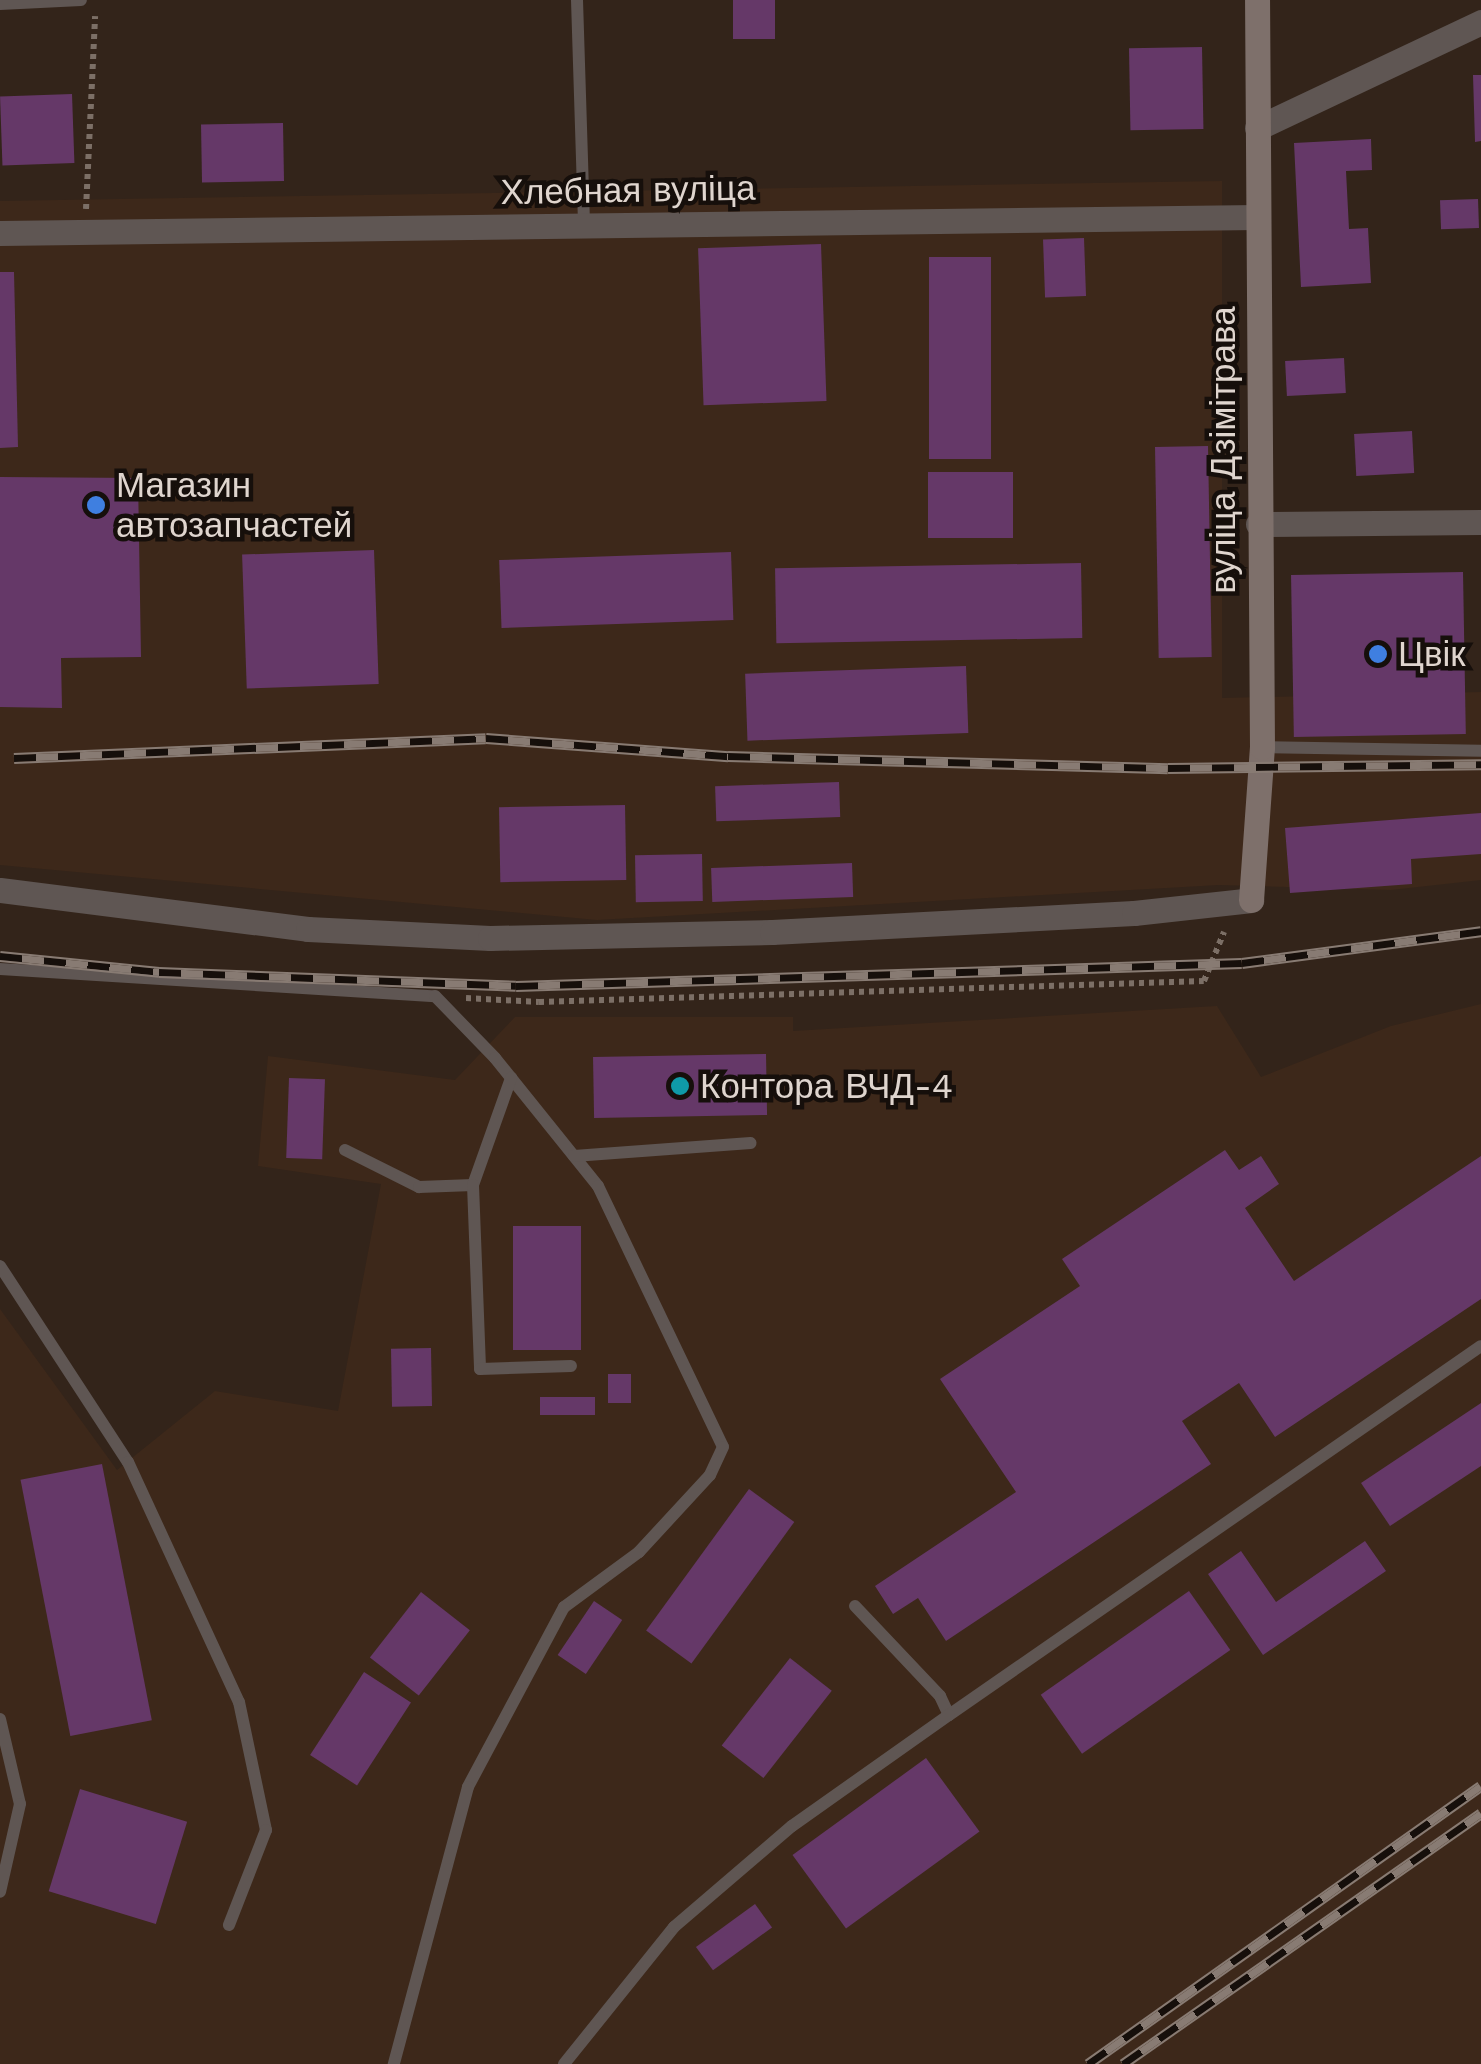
<!DOCTYPE html>
<html>
<head>
<meta charset="utf-8">
<style>
	body { margin:0 }
	#map { position:relative; width:1481px; height:2064px; overflow:hidden; background:#33241a; font-family:"Work Sans",sans-serif }
	div>[style] { position:absolute }
	.built>* { inset:0; background:#3d281a }
	.building>* { inset:0; background:#653868; transform-origin:0 0 }
	.path>* { height:6px; margin-top:-3px; transform-origin:0; background:repeating-linear-gradient(90deg,#7c6f66 0 5px,transparent 0 10px) }
	.lane>* { height:12px; margin:-6px; padding:0 6px; transform-origin:6px; border-radius:6px; background:#5f5653 }
	.street>* { height:25px; margin:-12.5px; padding:0 12.5px; transform-origin:12.5px; border-radius:12.5px; background:#5f5653 }
	.secondary>* { height:25px; margin:-12.5px; padding:0 12.5px; transform-origin:12.5px; border-radius:12.5px; background:#7e706b }
	.rail>* { height:11px; margin-top:-5.5px; transform-origin:0; background:repeating-linear-gradient(90deg,#160f0b 0 22px,#887b73 0 44px); box-sizing:border-box; border-block:2px solid #887b73 }
	.dots>* { width:28px; height:28px; translate:-50% -50%; box-sizing:border-box; border:5px solid #160f0b; border-radius:50% }
	span { translate:-50% -50%; white-space:nowrap; text-align:center; line-height:1.15; -webkit-text-stroke:9px #160f0b; paint-order:stroke }
	.street-label { font-size:35px; color:#dfd5ce }
	.poi-label { font-size:35px; color:#dfd5ce }
	.left { translate:0 -50%; text-align:left }
</style>
</head>
<body>
<div id="map">
	<div class="built">
		<i style="clip-path:polygon(1222px 181px,1222px 698px,1481px 692px,1481px 880px,1391px 890px,1219px 885px,597px 920px,0 865px,0 201px)"></i>
		<i style="clip-path:polygon(1481px 1004px,1481px 2064px,0 2064px,0 1309px,117px 1470px,215px 1391px,338px 1411px,381px 1184px,258px 1166px,268px 1056px,455px 1080px,515px 1017px,793px 1017px,793px 1031px,1217px 1006px,1261px 1077px,1391px 1026px)"></i>
	</div>
	<div class="building">
		<i style="left:733px;top:0;width:42px;height:39px"></i>
		<i style="left:1202px;top:47px;width:82px;height:73px;rotate:89deg"></i>
		<i style="clip-path:polygon(1473px 75px,1481px 75px,1481px 141px,1475px 142px)"></i>
		<i style="left:72px;top:94px;width:69px;height:72px;rotate:88deg"></i>
		<i style="left:283px;top:123px;width:58px;height:82px;rotate:89deg"></i>
		<i style="clip-path:polygon(1371px 139px,1372px 170px,1346px 171px,1349px 229px,1368px 228px,1371px 283px,1301px 287px,1294px 143px)"></i>
		<i style="left:1478px;top:199px;width:29px;height:38px;rotate:88deg"></i>
		<i style="left:1084px;top:238px;width:58px;height:41px;rotate:88deg"></i>
		<i style="left:821px;top:244px;width:157px;height:123px;rotate:88deg"></i>
		<i style="left:929px;top:257px;width:62px;height:202px"></i>
		<i style="clip-path:polygon(0 272px,14px 272px,18px 447px,0 448px)"></i>
		<i style="left:1344px;top:358px;width:35px;height:59px;rotate:87deg"></i>
		<i style="left:1412px;top:431px;width:42px;height:58px;rotate:87deg"></i>
		<i style="left:1208px;top:446px;width:211px;height:53px;rotate:89deg"></i>
		<i style="left:1013px;top:472px;width:66px;height:85px;rotate:90deg"></i>
		<i style="clip-path:polygon(0 477px,138px 478px,141px 657px,61px 658px,62px 708px,0 707px)"></i>
		<i style="left:374px;top:550px;width:134px;height:132px;rotate:88deg"></i>
		<i style="left:731px;top:552px;width:68px;height:232px;rotate:88deg"></i>
		<i style="left:1081px;top:563px;width:75px;height:306px;rotate:89deg"></i>
		<i style="left:1463px;top:572px;width:162px;height:172px;rotate:89deg"></i>
		<i style="left:966px;top:666px;width:67px;height:221px;rotate:88deg"></i>
		<i style="left:839px;top:782px;width:35px;height:124px;rotate:88deg"></i>
		<i style="left:625px;top:805px;width:75px;height:126px;rotate:89deg"></i>
		<i style="clip-path:polygon(1481px 813px,1481px 854px,1411px 859px,1412px 884px,1290px 893px,1285px 828px)"></i>
		<i style="left:702px;top:854px;width:47px;height:67px;rotate:89deg"></i>
		<i style="left:852px;top:863px;width:34px;height:141px;rotate:88deg"></i>
		<i style="left:766px;top:1054px;width:61px;height:173px;rotate:89deg"></i>
		<i style="left:289px;top:1078px;width:36px;height:80px;rotate:2deg"></i>
		<i style="clip-path:polygon(1225px 1150px,1239px 1170px,1261px 1156px,1279px 1184px,1245px 1208px,1294px 1281px,1481px 1156px,1481px 1299px,1275px 1437px,1239px 1383px,1182px 1421px,1211px 1464px,946px 1641px,918px 1598px,893px 1614px,875px 1586px,1016px 1492px,940px 1379px,1080px 1286px,1062px 1259px)"></i>
		<i style="left:581px;top:1226px;width:124px;height:68px;rotate:90deg"></i>
		<i style="left:431px;top:1348px;width:58px;height:40px;rotate:89deg"></i>
		<i style="left:608px;top:1374px;width:23px;height:29px"></i>
		<i style="left:595px;top:1397px;width:18px;height:55px;rotate:90deg"></i>
		<i style="clip-path:polygon(1481px 1403px,1481px 1466px,1390px 1526px,1361px 1483px)"></i>
		<i style="left:102px;top:1464px;width:261px;height:83px;rotate:79deg"></i>
		<i style="left:749px;top:1489px;width:56px;height:175px;rotate:36deg"></i>
		<i style="clip-path:polygon(1365px 1541px,1386px 1571px,1263px 1655px,1208px 1574px,1241px 1551px,1276px 1602px)"></i>
		<i style="left:1189px;top:1591px;width:72px;height:181px;rotate:55deg"></i>
		<i style="left:421px;top:1592px;width:62px;height:83px;rotate:38deg"></i>
		<i style="left:594px;top:1601px;width:34px;height:65px;rotate:34deg"></i>
		<i style="left:790px;top:1658px;width:53px;height:111px;rotate:38deg"></i>
		<i style="left:364px;top:1672px;width:56px;height:99px;rotate:33deg"></i>
		<i style="left:926px;top:1758px;width:91px;height:165px;rotate:54deg"></i>
		<i style="left:80px;top:1789px;width:112px;height:107px;rotate:17deg"></i>
		<i style="left:755px;top:1904px;width:29px;height:73px;rotate:54deg"></i>
	</div>
	<div class="path">
		<i style="left:86px;top:209px;width:193px;rotate:-87.3deg"></i>
		<i style="left:466px;top:998px;width:73px;rotate:3.1deg"></i>
		<i style="left:539px;top:1002px;width:665px;rotate:-1.81deg"></i>
		<i style="left:1204px;top:981px;width:53px;rotate:-67.8deg"></i>
	</div>
	<div class="lane">
		<i style="left:577px;top:0;width:225px;rotate:88.2deg"></i>
		<i style="left:0;top:4px;width:81px;rotate:-2.8deg"></i>
		<i style="left:1262px;top:747px;width:219px;rotate:1deg"></i>
		<i style="left:0;top:969px;width:436px;rotate:3.6deg"></i>
		<i style="left:435px;top:996px;width:86px;rotate:45.9deg"></i>
		<i style="left:495px;top:1058px;width:164px;rotate:51.2deg"></i>
		<i style="left:598px;top:1186px;width:289px;rotate:64.4deg"></i>
		<i style="left:723px;top:1447px;width:31px;rotate:115deg"></i>
		<i style="left:710px;top:1475px;width:105px;rotate:132.7deg"></i>
		<i style="left:639px;top:1552px;width:93px;rotate:143.7deg"></i>
		<i style="left:564px;top:1607px;width:204px;rotate:118.1deg"></i>
		<i style="left:468px;top:1787px;width:287px;rotate:105deg"></i>
		<i style="left:345px;top:1150px;width:83px;rotate:26.6deg"></i>
		<i style="left:419px;top:1187px;width:54px;rotate:-2.1deg"></i>
		<i style="left:473px;top:1185px;width:114px;rotate:-70.4deg"></i>
		<i style="left:574px;top:1156px;width:177px;rotate:-4.2deg"></i>
		<i style="left:473px;top:1185px;width:184px;rotate:87.8deg"></i>
		<i style="left:480px;top:1369px;width:91px;rotate:-1.9deg"></i>
		<i style="left:0;top:1266px;width:234px;rotate:56.9deg"></i>
		<i style="left:128px;top:1462px;width:264px;rotate:65.2deg"></i>
		<i style="left:239px;top:1702px;width:131px;rotate:78.1deg"></i>
		<i style="left:266px;top:1830px;width:102px;rotate:111.3deg"></i>
		<i style="left:855px;top:1606px;width:124px;rotate:46.6deg"></i>
		<i style="left:940px;top:1696px;width:21px;rotate:65deg"></i>
		<i style="left:949px;top:1715px;width:647px;rotate:-34.75deg"></i>
		<i style="left:0;top:1719px;width:87px;rotate:76.8deg"></i>
		<i style="left:20px;top:1804px;width:90px;rotate:102.8deg"></i>
		<i style="left:564px;top:2064px;width:176px;rotate:-51.2deg"></i>
		<i style="left:674px;top:1927px;width:155px;rotate:-40.6deg"></i>
		<i style="left:792px;top:1826px;width:192px;rotate:-35.3deg"></i>
	</div>
	<div class="street">
		<i style="left:1257px;top:128px;width:248px;rotate:-25.3deg"></i>
		<i style="left:0;top:233px;width:1257px;rotate:-0.73deg"></i>
		<i style="left:1258px;top:524px;width:223px;rotate:-0.5deg"></i>
		<i style="left:0;top:890px;width:310px;rotate:7.2deg"></i>
		<i style="left:308px;top:929px;width:182px;rotate:2.8deg"></i>
		<i style="left:490px;top:938px;width:282px;rotate:-1.2deg"></i>
		<i style="left:772px;top:932px;width:362px;rotate:-3deg"></i>
		<i style="left:1134px;top:913px;width:118px;rotate:-6.3deg"></i>
	</div>
	<div class="secondary">
		<i style="left:1251px;top:900px;width:153px;rotate:-85.9deg"></i>
		<i style="left:1262px;top:747px;width:747px;rotate:-90.38deg"></i>
	</div>
	<div class="rail">
		<i style="left:14px;top:758px;width:472px;rotate:-2.4deg"></i>
		<i style="left:486px;top:738px;width:243px;rotate:4.3deg"></i>
		<i style="left:728px;top:756px;width:440px;rotate:1.6deg"></i>
		<i style="left:1168px;top:768px;width:313px;rotate:-0.7deg"></i>
		<i style="left:0;top:956px;width:160px;rotate:5.7deg"></i>
		<i style="left:159px;top:972px;width:357px;rotate:2.2deg"></i>
		<i style="left:516px;top:986px;width:726px;rotate:-1.81deg"></i>
		<i style="left:1242px;top:963px;width:241px;rotate:-7.6deg"></i>
		<i style="left:1088px;top:2064px;width:481px;rotate:-35.3deg"></i>
		<i style="left:1123px;top:2064px;width:437px;rotate:-35deg"></i>
	</div>
	<div class="dots">
		<i style="left:96px;top:505px;background:#3f7fe0"></i>
		<i style="left:1378px;top:654px;background:#3f7fe0"></i>
		<i style="left:680px;top:1086px;background:#0f9aa8"></i>
	</div>
	<div class="street-label">
		<span style="left:628px;top:190px;rotate:-1deg">Хлебная вуліца</span>
		<span style="left:1223px;top:450px;rotate:-90deg">вуліца Дзімітрава</span>
	</div>
	<div class="poi-label">
		<span class="left" style="left:116px;top:505px">Магазин<br>автозапчастей</span>
		<span class="left" style="left:1398px;top:654px">Цвік</span>
		<span class="left" style="left:700px;top:1086px">Контора ВЧД-4</span>
	</div>
</div>
</body>
</html>
